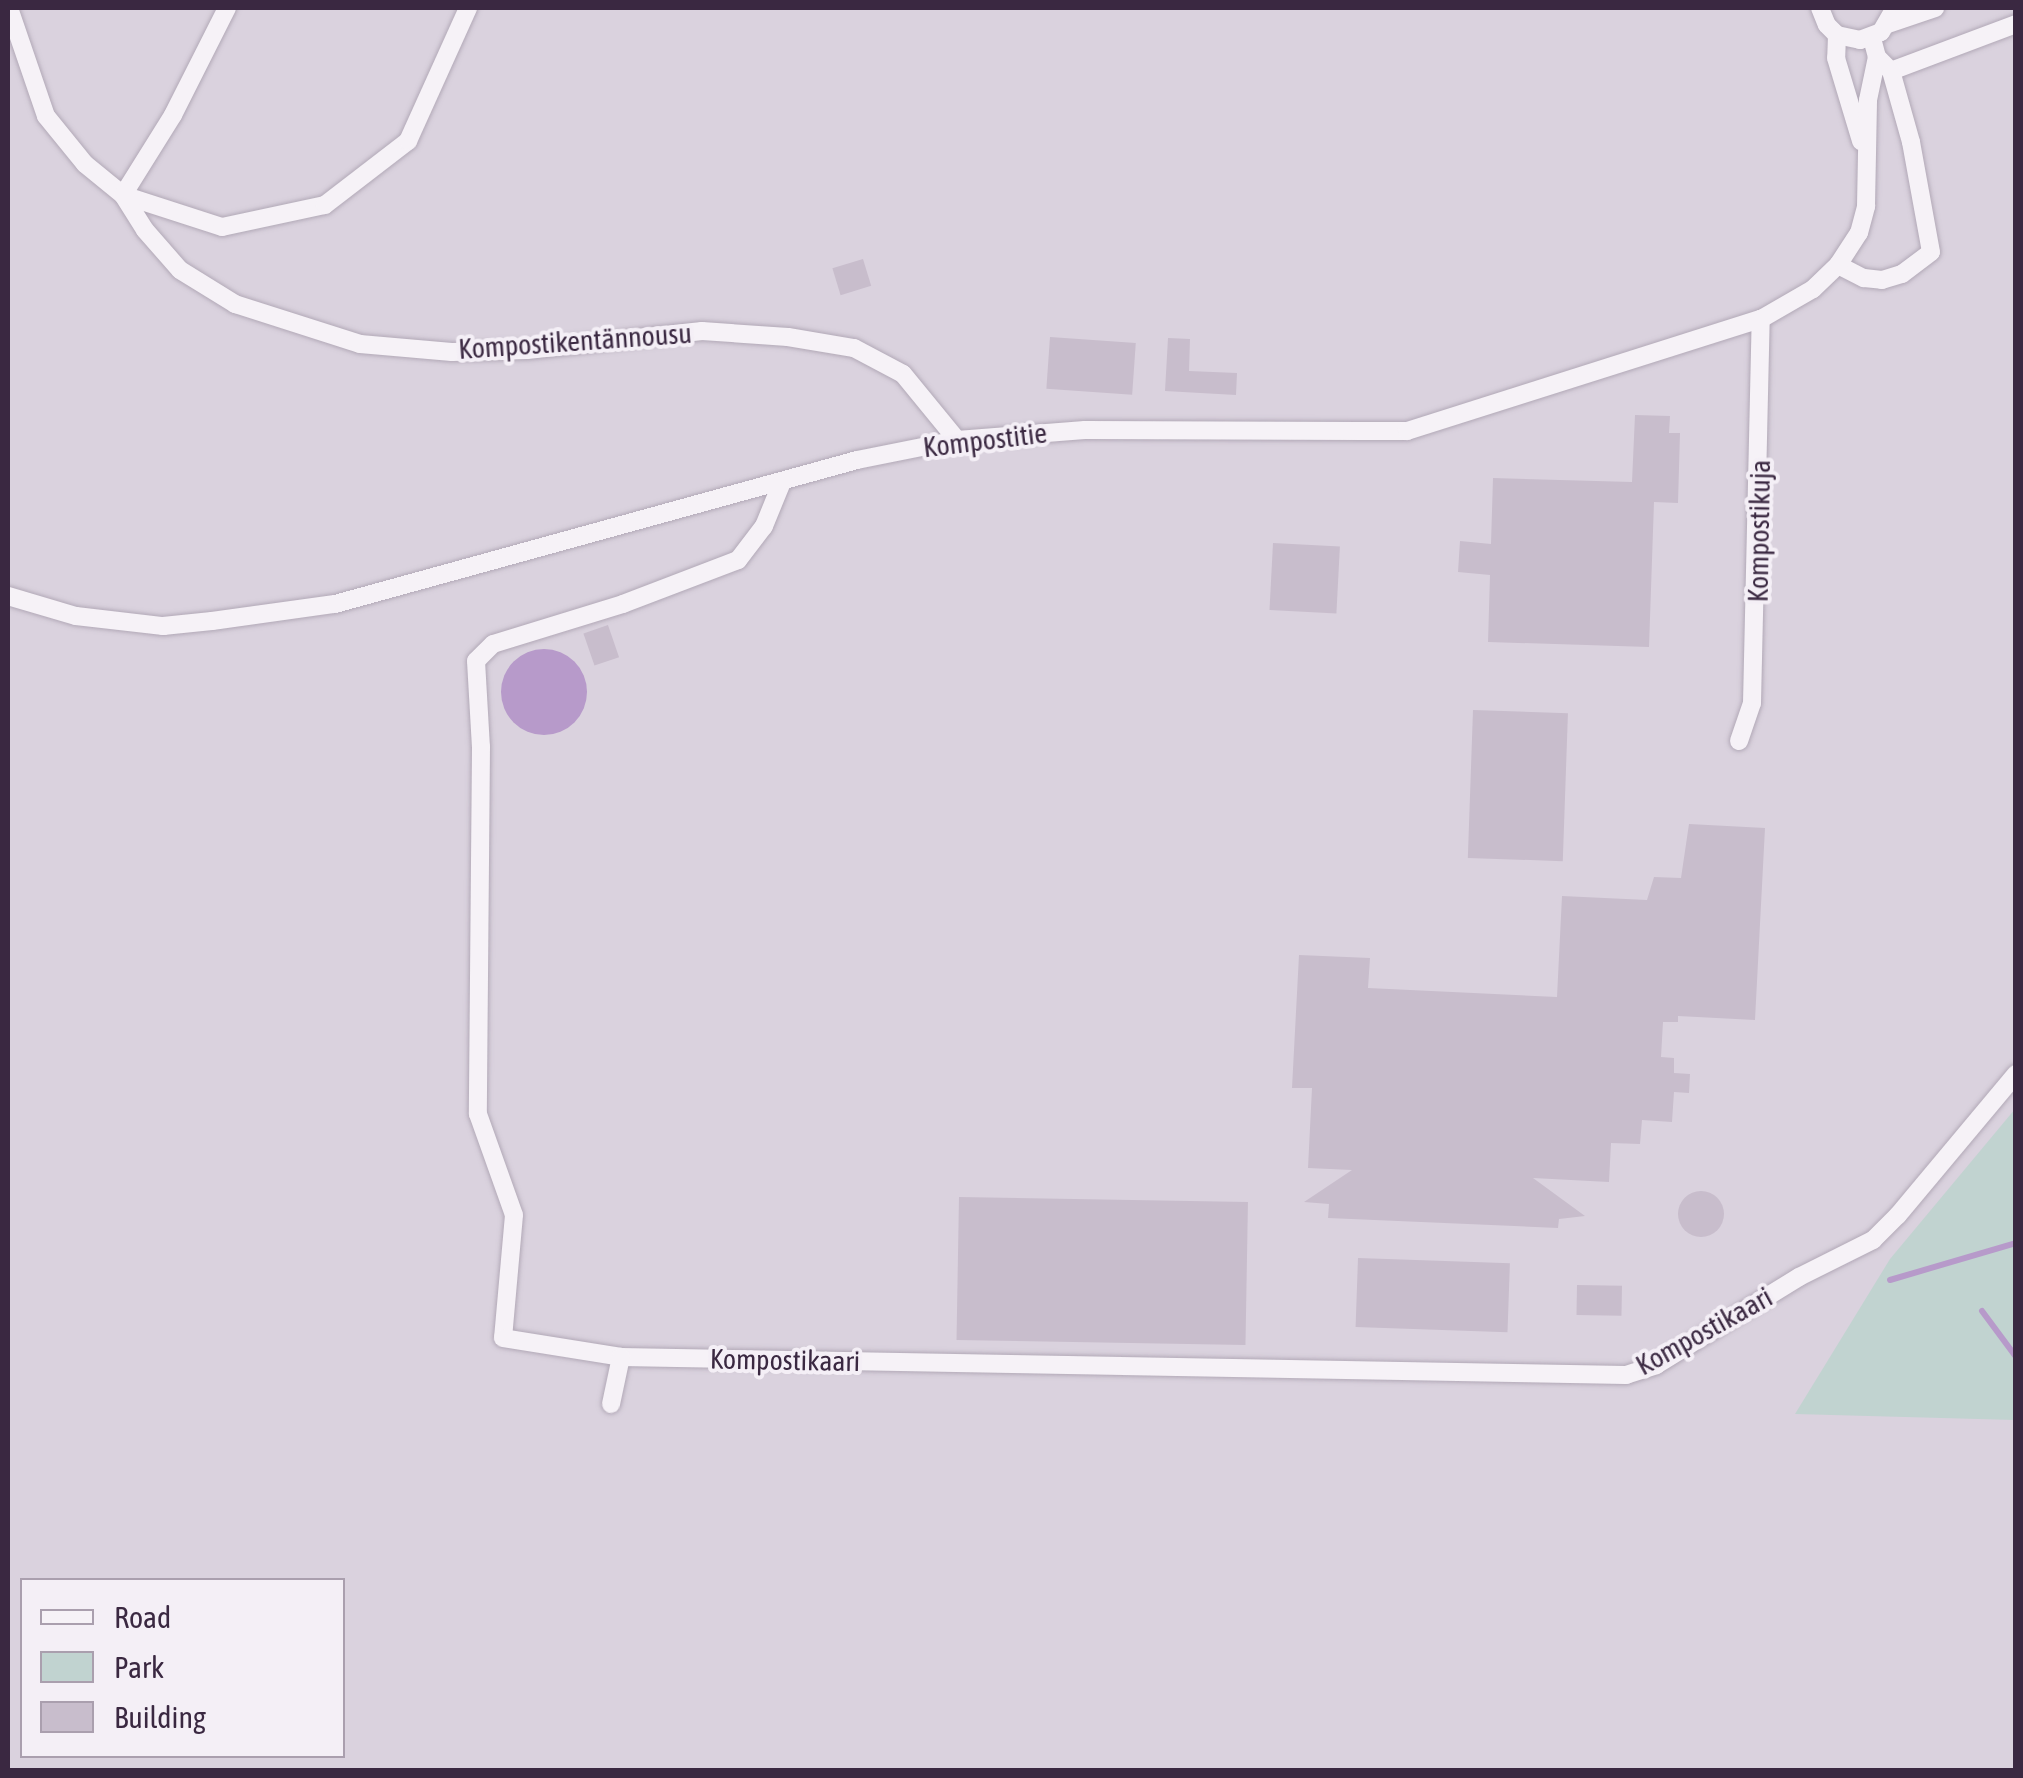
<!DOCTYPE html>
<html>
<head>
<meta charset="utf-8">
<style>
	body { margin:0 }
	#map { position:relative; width:2023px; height:1778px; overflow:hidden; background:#e6e0e9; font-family:"Asap Condensed",sans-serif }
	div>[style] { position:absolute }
	.built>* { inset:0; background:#dad2de }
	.green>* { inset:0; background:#c1d3d0 }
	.water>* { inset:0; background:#b79aca }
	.round { border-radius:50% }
	.stream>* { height:6px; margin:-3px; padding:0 3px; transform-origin:3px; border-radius:3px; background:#b79aca }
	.building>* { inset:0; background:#c8bdcc; transform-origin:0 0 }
	.roads { filter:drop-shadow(0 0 2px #b2a9b7) drop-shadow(0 0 2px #b2a9b7) }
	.minor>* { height:18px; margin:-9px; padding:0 9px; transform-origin:9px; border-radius:9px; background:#f6f2f7 }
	span { translate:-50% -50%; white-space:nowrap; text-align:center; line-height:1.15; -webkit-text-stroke:8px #f4eff6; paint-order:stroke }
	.street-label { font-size:28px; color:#3a2841 }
	.frame { position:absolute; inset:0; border:10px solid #3a2841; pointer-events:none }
	.legend { position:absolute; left:20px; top:1578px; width:325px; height:180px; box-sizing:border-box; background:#f4eff6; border:2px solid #aa9fae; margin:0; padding:12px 18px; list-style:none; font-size:30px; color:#3a2841 }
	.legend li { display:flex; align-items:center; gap:20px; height:50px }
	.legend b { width:50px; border:2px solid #aa9fae }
</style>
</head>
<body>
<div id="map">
	<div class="built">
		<i style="clip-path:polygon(evenodd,8px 8px,2015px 8px,2015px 1770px,8px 1770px,8px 8px,22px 1580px,342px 1580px,342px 1756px,22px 1756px,22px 1580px)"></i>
	</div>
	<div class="green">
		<i style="clip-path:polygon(2015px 1109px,2015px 1420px,1795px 1414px,1890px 1259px)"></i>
	</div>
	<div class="water">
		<i class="round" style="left:501px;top:649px;width:86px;height:86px"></i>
	</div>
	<div class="stream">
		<i style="left:1890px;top:1280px;width:131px;rotate:-16.4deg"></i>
		<i style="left:1982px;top:1311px;width:57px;rotate:53.5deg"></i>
	</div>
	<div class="building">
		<i style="left:863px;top:259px;width:28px;height:32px;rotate:73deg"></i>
		<i style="left:1050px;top:337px;width:86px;height:52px;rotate:4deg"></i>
		<i style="clip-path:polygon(1168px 338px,1190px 339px,1189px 371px,1237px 373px,1236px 395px,1165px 391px)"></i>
		<i style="clip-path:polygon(1635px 415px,1670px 416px,1669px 433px,1680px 433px,1678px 503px,1654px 502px,1649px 647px,1488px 642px,1490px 575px,1458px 572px,1460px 541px,1491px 544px,1493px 478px,1632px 482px)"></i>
		<i style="left:1273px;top:543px;width:67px;height:67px;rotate:3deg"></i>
		<i style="left:608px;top:625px;width:34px;height:26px;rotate:71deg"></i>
		<i style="left:1473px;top:710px;width:95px;height:148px;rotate:2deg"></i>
		<i style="clip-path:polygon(1689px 824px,1765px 828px,1755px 1020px,1678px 1016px,1678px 1022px,1663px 1022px,1661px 1057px,1674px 1058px,1674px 1073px,1690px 1074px,1689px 1093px,1674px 1092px,1672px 1122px,1642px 1120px,1640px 1144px,1611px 1143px,1609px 1182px,1533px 1178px,1585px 1216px,1559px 1219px,1558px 1228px,1328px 1218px,1329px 1204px,1304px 1202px,1352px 1170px,1308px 1168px,1312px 1088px,1292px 1088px,1299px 955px,1370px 958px,1368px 988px,1557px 997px,1562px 896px,1647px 900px,1654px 877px,1681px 878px)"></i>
		<i class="round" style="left:1678px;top:1191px;width:46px;height:46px"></i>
		<i style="left:959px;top:1197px;width:289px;height:143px;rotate:1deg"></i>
		<i style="left:1358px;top:1258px;width:152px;height:69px;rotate:2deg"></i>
		<i style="left:1577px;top:1285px;width:45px;height:30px;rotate:1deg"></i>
	</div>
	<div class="roads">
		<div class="minor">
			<i style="left:9px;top:8px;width:114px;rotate:71.1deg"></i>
			<i style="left:46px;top:116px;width:62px;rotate:50.9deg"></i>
			<i style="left:85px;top:164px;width:49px;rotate:39.2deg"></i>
			<i style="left:123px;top:195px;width:104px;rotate:17.9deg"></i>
			<i style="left:222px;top:227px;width:105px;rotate:-12.1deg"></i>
			<i style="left:325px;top:205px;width:105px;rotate:-37.6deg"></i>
			<i style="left:408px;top:141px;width:146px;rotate:-65.7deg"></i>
			<i style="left:227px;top:8px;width:120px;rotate:116.8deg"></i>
			<i style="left:173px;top:115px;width:94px;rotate:122deg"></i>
			<i style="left:123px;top:195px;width:41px;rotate:57.8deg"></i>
			<i style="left:145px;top:230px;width:53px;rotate:48.8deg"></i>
			<i style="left:180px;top:270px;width:65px;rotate:31.7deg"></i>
			<i style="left:235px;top:304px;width:131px;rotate:17.7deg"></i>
			<i style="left:360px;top:344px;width:92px;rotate:5deg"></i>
			<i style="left:452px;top:352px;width:75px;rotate:-1.5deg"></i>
			<i style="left:527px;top:350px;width:176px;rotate:-6.2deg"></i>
			<i style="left:702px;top:331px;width:86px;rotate:4deg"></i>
			<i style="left:788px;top:337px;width:67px;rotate:9.5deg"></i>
			<i style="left:854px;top:348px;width:55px;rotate:28deg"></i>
			<i style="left:903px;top:374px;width:85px;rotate:50.7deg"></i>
			<i style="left:1820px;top:8px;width:18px;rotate:68deg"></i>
			<i style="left:1827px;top:25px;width:14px;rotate:45deg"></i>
			<i style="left:1837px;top:35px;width:24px;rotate:12deg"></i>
			<i style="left:1860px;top:40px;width:22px;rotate:-21deg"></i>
			<i style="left:1881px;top:32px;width:28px;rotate:-60deg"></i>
			<i style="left:1888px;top:24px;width:50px;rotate:-18.8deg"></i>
			<i style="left:1837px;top:35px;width:23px;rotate:92deg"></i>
			<i style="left:1836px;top:58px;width:87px;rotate:73.2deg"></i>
			<i style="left:1891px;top:71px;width:134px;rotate:-20.6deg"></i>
			<i style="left:1838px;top:265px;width:29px;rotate:27deg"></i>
			<i style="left:1864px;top:278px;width:18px;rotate:6deg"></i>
			<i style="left:1882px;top:280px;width:21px;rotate:-17deg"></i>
			<i style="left:1902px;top:274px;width:36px;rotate:-37deg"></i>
			<i style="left:1931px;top:252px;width:112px;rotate:-100.3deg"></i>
			<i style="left:1911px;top:142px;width:74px;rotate:-105.7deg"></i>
			<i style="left:1891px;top:71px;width:20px;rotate:-135deg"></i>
			<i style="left:1877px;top:57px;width:20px;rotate:-105deg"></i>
			<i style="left:782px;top:482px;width:48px;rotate:112.2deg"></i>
			<i style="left:764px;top:526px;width:43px;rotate:127.4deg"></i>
			<i style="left:738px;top:560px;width:123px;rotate:159.1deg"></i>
			<i style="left:623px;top:604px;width:136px;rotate:162.9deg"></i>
			<i style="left:493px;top:644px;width:24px;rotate:135deg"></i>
			<i style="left:476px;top:661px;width:86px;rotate:86.7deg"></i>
			<i style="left:481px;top:747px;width:367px;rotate:90.5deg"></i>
			<i style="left:478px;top:1114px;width:107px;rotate:70.4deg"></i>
			<i style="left:514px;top:1215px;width:123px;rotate:95.1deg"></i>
			<i style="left:503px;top:1338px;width:120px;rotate:9.1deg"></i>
			<i style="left:621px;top:1357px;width:1005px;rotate:1.03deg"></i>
			<i style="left:1626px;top:1375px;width:32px;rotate:-18deg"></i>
			<i style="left:1656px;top:1365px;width:168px;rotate:-31.6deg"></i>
			<i style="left:1799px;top:1277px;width:83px;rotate:-26.6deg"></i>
			<i style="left:1873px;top:1240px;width:35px;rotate:-45deg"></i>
			<i style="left:1898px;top:1215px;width:184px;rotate:-50.1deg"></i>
			<i style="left:8px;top:596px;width:71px;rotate:16.4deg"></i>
			<i style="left:76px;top:616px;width:88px;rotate:6.6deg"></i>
			<i style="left:163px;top:626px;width:49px;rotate:-5.8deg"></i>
			<i style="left:212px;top:621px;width:124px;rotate:-7.9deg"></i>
			<i style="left:335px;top:604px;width:541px;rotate:-15.42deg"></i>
			<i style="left:857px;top:460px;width:102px;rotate:-11.3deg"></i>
			<i style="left:957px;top:440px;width:128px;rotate:-4.5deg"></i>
			<i style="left:1085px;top:430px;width:322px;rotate:0.2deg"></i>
			<i style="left:1407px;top:431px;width:371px;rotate:-17.6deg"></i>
			<i style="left:1761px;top:319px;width:60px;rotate:-30deg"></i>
			<i style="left:1813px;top:289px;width:35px;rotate:-44deg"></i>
			<i style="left:1838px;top:265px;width:38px;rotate:-57deg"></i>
			<i style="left:1859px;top:233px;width:28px;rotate:-75deg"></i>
			<i style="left:1866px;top:206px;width:106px;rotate:-88.9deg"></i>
			<i style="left:1868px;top:100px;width:44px;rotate:-78.2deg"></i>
			<i style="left:1739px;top:741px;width:40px;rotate:-71.1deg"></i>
			<i style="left:1752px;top:703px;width:384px;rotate:-88.7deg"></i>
			<i style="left:611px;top:1404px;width:48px;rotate:-78deg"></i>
		</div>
	</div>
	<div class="street-label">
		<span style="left:575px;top:341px;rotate:-4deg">Kompostikentännousu</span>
		<span style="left:985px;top:440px;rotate:-7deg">Kompostitie</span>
		<span style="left:1759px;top:531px;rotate:-89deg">Kompostikuja</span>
		<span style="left:1704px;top:1331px;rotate:-29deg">Kompostikaari</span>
		<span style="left:785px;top:1360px;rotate:1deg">Kompostikaari</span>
	</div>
	<div class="frame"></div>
	<ul class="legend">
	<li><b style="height:12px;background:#f6f2f7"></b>Road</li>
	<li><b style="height:28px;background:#c1d3d0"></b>Park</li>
	<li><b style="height:28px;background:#c8bdcc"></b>Building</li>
	</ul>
</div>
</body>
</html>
